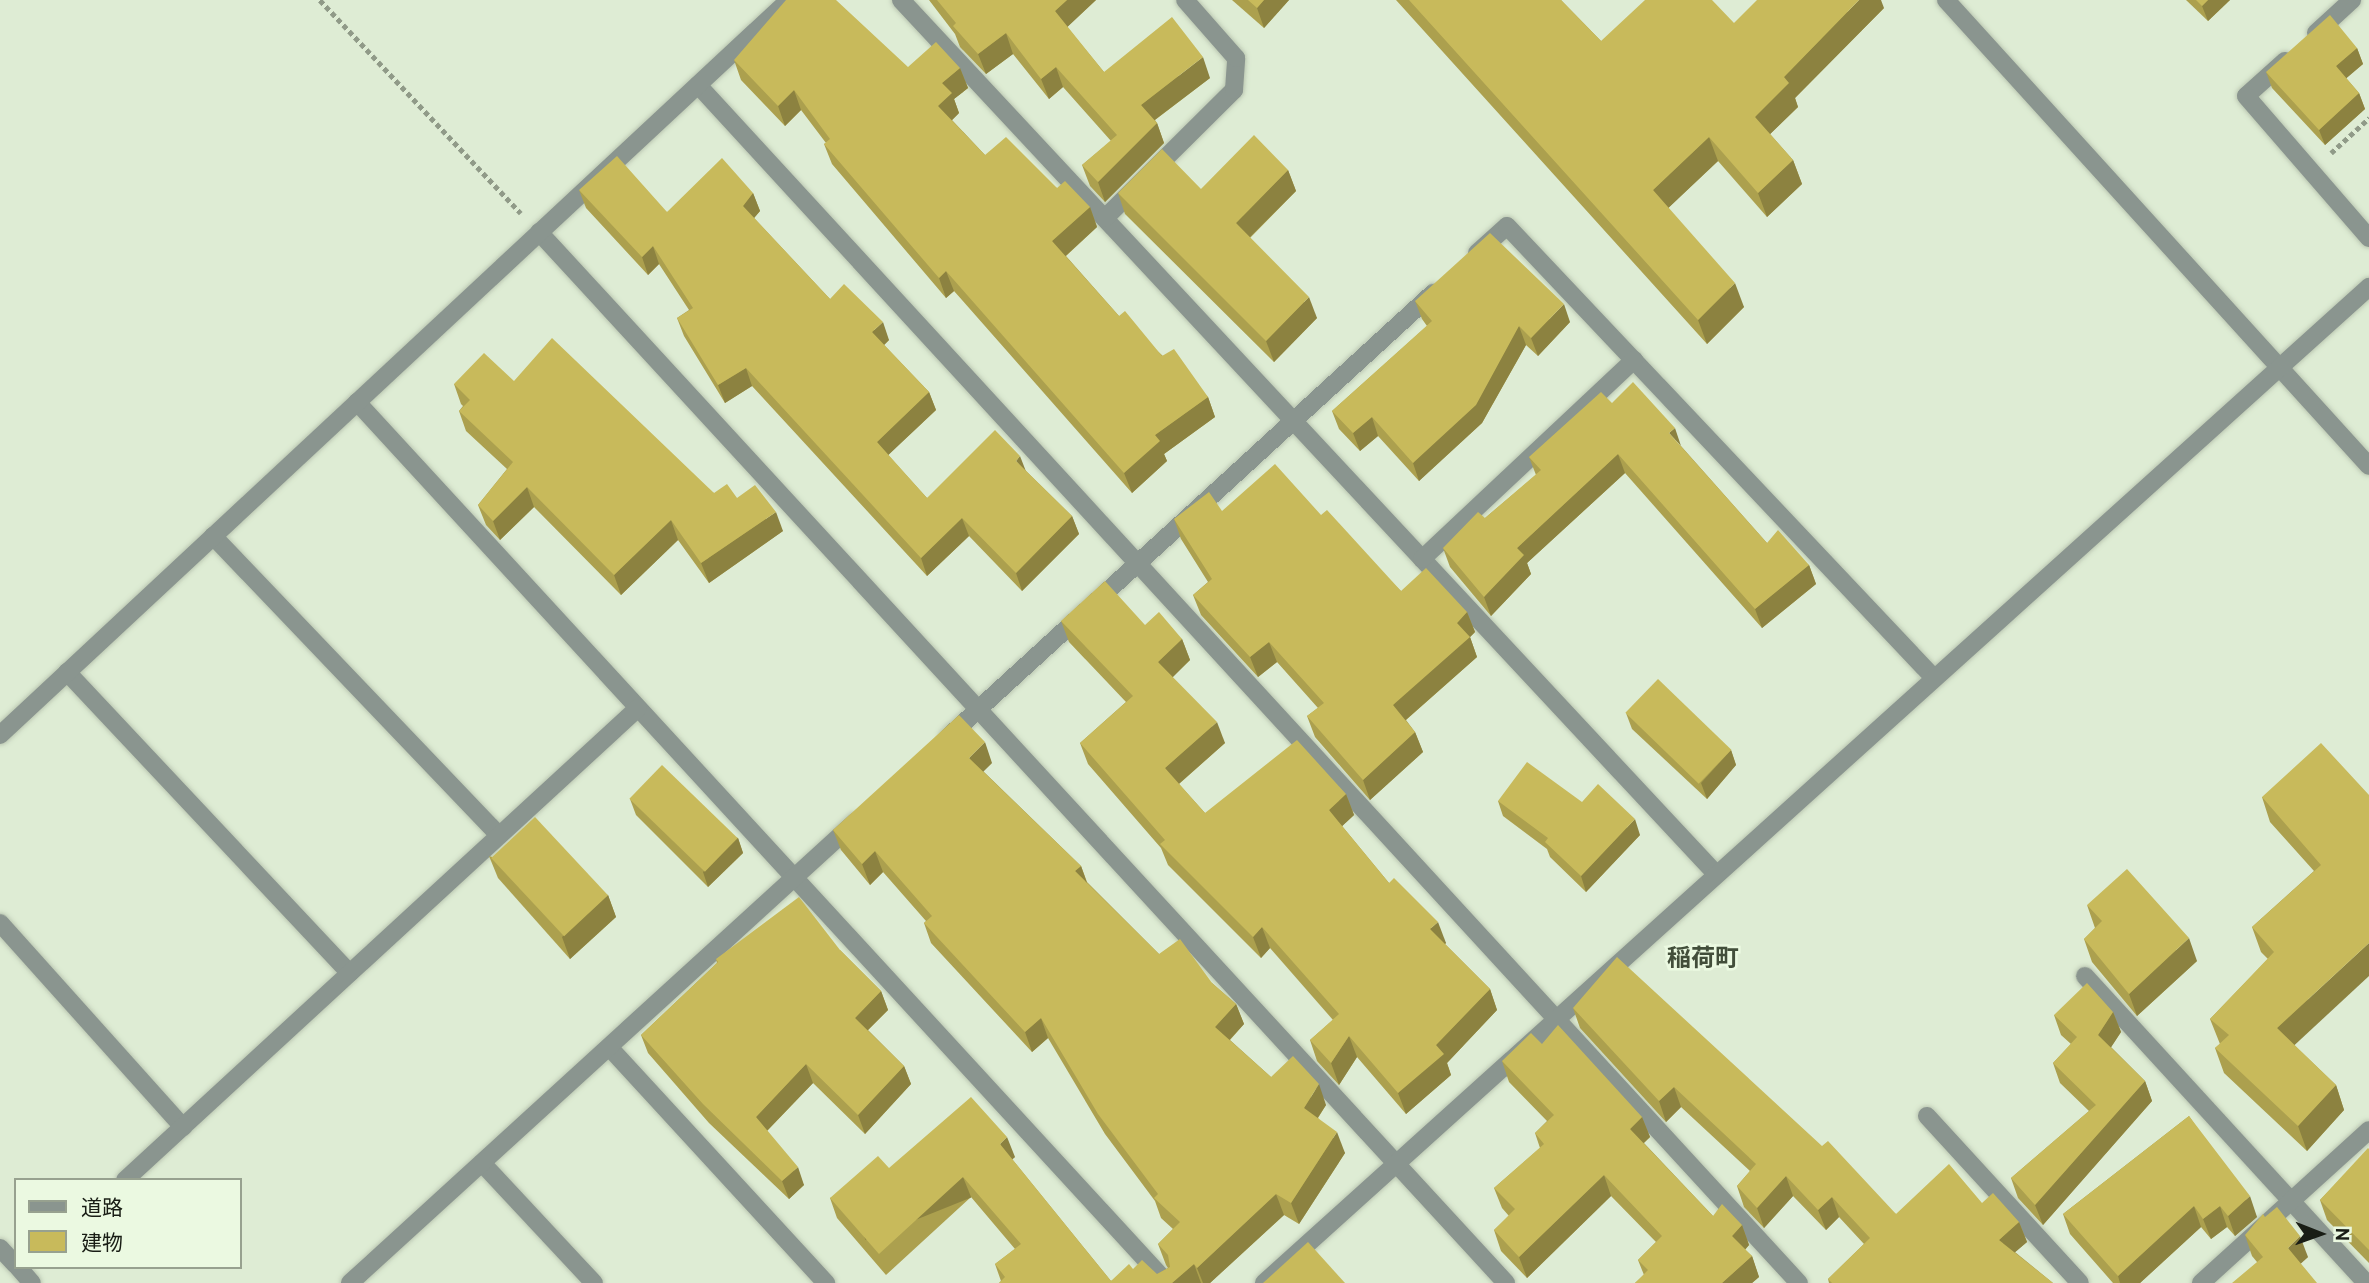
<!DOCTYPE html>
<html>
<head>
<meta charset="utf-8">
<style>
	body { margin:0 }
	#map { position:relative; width:2369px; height:1283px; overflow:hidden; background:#deecd4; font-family:Overpass,"Noto Sans JP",sans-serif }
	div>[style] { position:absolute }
	.path>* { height:4.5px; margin-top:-2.25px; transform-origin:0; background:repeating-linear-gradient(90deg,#909a88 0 5px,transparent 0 8.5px) }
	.roads { filter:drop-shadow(0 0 2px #bbc7b2) drop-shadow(0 0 2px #bbc7b2) }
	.minor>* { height:18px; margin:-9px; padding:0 9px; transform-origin:9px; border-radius:9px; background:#8a958f }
	.wall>* { inset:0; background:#aca04e }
	.shaded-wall>* { inset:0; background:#8c8240; transform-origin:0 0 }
	.building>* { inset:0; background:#c8ba5b; transform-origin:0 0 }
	span { translate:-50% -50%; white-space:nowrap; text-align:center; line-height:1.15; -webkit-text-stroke:5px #ebf9e1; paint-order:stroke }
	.neighbourhood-label { font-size:24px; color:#424e3a; font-weight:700 }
	.legend { position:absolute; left:14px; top:1178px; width:228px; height:91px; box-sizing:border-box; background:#ebf9e1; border:2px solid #97a18f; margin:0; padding:9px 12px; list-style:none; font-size:21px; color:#191d15 }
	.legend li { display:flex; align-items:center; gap:14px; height:35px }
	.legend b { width:35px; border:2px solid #97a18f }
	.north { position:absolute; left:2285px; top:1199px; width:70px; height:70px; -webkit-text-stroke:5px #ebf9e1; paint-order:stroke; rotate:91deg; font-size:19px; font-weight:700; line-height:28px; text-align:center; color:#191d15 }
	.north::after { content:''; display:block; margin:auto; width:24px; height:32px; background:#191d15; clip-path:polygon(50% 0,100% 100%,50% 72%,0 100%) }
</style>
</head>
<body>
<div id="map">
	<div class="path">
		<i style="left:320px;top:0;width:293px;rotate:46.7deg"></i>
		<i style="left:2331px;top:153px;width:52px;rotate:-42.6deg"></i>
	</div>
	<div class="roads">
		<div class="minor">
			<i style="left:901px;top:0;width:1195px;rotate:47deg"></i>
			<i style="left:1946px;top:0;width:629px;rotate:47.77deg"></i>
			<i style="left:2316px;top:33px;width:49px;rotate:-42.5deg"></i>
			<i style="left:2285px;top:61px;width:52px;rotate:138.1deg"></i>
			<i style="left:2246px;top:96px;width:188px;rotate:49.1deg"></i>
			<i style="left:698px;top:85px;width:1627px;rotate:47.42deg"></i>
			<i style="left:1105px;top:218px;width:182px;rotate:-44.8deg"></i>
			<i style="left:1234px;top:90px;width:32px;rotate:-86deg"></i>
			<i style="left:1236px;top:58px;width:77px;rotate:-131.3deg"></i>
			<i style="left:539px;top:232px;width:1428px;rotate:47.38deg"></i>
			<i style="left:1477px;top:253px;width:40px;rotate:-42deg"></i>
			<i style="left:1507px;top:226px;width:622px;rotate:46.63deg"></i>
			<i style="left:357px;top:402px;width:1197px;rotate:47.4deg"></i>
			<i style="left:213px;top:536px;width:414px;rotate:46.3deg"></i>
			<i style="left:1422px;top:559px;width:291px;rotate:-43.2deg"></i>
			<i style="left:67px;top:672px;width:413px;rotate:46.8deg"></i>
			<i style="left:0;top:735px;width:1078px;rotate:-42.97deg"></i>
			<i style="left:948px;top:737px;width:658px;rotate:-42.47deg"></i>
			<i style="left:0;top:923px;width:274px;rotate:48.1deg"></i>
			<i style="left:2085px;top:976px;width:416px;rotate:47.5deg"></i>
			<i style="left:609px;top:1047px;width:321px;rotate:47.4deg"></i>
			<i style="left:1927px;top:1116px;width:226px;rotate:47.5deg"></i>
			<i style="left:482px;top:1163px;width:164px;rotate:47deg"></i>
			<i style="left:125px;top:1180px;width:697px;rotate:-42.62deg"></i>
			<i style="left:0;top:1248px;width:23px;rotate:47deg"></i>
			<i style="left:18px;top:1267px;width:21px;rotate:49deg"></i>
			<i style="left:350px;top:1283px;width:684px;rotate:-42.39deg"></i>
			<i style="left:1264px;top:1283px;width:1488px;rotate:-42.03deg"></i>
			<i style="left:2201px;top:1283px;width:227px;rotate:-42.3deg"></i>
		</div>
	</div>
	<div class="wall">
		<i style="clip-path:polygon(929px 0,1096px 0,1067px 27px,1104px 72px,1210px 78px,1155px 120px,1157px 123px,1164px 143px,1105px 202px,1090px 186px,1082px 165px,1111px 141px,1063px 87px,1049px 99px,1013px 54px,986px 74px,960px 47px,955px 34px)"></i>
		<i style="clip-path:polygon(1232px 0,1289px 0,1264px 28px)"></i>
		<i style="clip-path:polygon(1396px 0,1561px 0,1601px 41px,1734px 23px,1884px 8px,1795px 98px,1798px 107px,1770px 134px,1793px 160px,1802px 184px,1767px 217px,1718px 161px,1668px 208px,1744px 307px,1707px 344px)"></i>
		<i style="clip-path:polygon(2186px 0,2230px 0,2208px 21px)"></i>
		<i style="clip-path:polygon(2357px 48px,2363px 64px,2346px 78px,2359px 93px,2365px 109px,2325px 145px,2272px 88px,2266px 72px)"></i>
		<i style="clip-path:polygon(734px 60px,908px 67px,960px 68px,968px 88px,954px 99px,959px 113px,952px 120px,985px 155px,1057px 188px,1090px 207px,1097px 227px,1066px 256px,1119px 316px,1208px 397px,1215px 417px,1164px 454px,1167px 461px,1132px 493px,954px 291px,946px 298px,832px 164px,824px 144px,826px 143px,801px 110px,785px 126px,741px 80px)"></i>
		<i style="clip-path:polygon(1288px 170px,1296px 191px,1250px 238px,1317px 318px,1274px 362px,1125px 214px,1118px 193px,1201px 189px)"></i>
		<i style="clip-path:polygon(579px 190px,667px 212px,753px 193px,760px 211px,754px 218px,830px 299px,889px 340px,884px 345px,929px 392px,936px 410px,888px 455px,927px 498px,1025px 470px,1072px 516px,1079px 534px,1022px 591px,969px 536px,927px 576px,752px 386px,725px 403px,684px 336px,677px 318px,689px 310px,659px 264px,648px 275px,586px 208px)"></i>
		<i style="clip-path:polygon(1415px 301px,1570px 322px,1538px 356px,1526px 345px,1482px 423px,1419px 481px,1378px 436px,1360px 451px,1339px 429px,1332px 411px,1427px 326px,1422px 319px)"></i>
		<i style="clip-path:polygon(514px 381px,714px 493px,737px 498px,783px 531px,709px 583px,678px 540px,621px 595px,534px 507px,500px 540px,486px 525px,478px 505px,507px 469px,466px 431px,459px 411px,463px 406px,461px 404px,454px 384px)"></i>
		<i style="clip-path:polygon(1612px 403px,1681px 446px,1767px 543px,1809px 565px,1816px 584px,1762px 628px,1625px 473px,1527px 563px,1531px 574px,1491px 616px,1450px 567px,1443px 548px,1485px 518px,1536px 475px,1529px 457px)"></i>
		<i style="clip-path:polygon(1222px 511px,1321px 515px,1401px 591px,1467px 612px,1475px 632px,1470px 637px,1477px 657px,1406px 720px,1415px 732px,1423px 752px,1370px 800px,1315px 737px,1307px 716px,1318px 708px,1277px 662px,1258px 677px,1201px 615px,1193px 595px,1208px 582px,1181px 539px,1174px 519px)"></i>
		<i style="clip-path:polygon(1061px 621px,1145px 625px,1182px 639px,1190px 660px,1172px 677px,1225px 743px,1179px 784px,1205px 813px,1346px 794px,1354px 815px,1342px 826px,1389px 883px,1446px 943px,1445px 944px,1490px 989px,1497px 1010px,1447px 1063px,1451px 1075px,1406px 1114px,1357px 1057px,1339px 1085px,1317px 1061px,1310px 1040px,1333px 1020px,1270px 948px,1261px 958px,1168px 865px,1161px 848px,1088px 764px,1080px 743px,1126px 702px,1069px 642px)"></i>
		<i style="clip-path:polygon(1626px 713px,1731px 750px,1736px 765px,1707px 799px,1632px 729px)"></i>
		<i style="clip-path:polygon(992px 763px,983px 771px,1081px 866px,1087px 882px,1159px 954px,1212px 983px,1236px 1004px,1244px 1024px,1230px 1040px,1271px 1077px,1326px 1105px,1318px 1118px,1345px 1153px,1299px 1224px,1284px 1215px,1210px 1283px,999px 1283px,1001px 1281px,995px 1264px,1015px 1249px,971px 1197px,886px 1275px,837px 1218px,830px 1198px,889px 1168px,1015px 1157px,1012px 1159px,1111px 1281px,1133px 1269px,1157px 1274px,1168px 1268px,1166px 1265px,1158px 1244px,1173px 1229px,1161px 1218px,1155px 1201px,1105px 1134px,1048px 1038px,1032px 1052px,931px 943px,924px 923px,926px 921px,883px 872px,870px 885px,841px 850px,833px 830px)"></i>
		<i style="clip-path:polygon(2369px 795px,2294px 1045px,2336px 1085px,2344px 1110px,2307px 1151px,2224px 1073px,2215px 1048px,2220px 1044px,2210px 1019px,2268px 959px,2261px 952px,2252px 927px,2314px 871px,2270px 822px,2262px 797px)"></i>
		<i style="clip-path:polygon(630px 799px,738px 838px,743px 853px,708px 887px,636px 815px)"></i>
		<i style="clip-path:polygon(1498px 801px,1582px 802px,1640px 835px,1586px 892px,1550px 857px,1547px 849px,1503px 816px)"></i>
		<i style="clip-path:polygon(489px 856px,608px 895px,616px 917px,570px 959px,498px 878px)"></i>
		<i style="clip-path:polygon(2087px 905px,2197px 961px,2137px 1016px,2092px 962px,2084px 939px,2095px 928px)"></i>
		<i style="clip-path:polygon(840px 950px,881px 991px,888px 1010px,868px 1030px,904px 1066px,911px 1084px,865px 1134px,813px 1083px,767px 1131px,804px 1185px,789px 1199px,709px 1123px,648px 1053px,641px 1035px,717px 963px,716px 959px)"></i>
		<i style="clip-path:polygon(1573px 1008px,1896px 1214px,1982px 1203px,2019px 1222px,2027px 1242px,2015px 1252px,2053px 1283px,1829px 1283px,1828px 1279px,1864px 1244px,1839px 1217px,1826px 1230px,1793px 1196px,1764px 1228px,1744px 1207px,1737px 1186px,1750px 1171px,1681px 1107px,1666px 1122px,1580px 1028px)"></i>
		<i style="clip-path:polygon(2113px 1012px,2121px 1032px,2111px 1047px,2145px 1081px,2152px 1101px,2043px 1225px,2018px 1198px,2011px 1178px,2089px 1111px,2060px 1083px,2053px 1063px,2071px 1044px,2061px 1035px,2054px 1015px)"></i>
		<i style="clip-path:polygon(1542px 1044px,1642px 1117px,1650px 1137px,1644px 1143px,1713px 1216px,1742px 1225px,1749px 1245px,1745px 1250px,1752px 1256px,1759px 1277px,1752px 1283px,1635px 1283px,1644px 1275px,1638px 1260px,1656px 1242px,1611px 1196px,1527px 1278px,1501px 1251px,1494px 1230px,1509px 1216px,1502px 1208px,1494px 1188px,1540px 1148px,1535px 1133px,1547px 1121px,1509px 1082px,1502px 1061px)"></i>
		<i style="clip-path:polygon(2189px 1116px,2257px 1217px,2235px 1236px,2227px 1227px,2211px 1239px,2201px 1227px,2140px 1283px,2113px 1283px,2070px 1234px,2063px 1214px)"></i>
		<i style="clip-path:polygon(2369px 1149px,2369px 1263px,2327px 1220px,2320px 1200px)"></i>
		<i style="clip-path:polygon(2245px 1235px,2308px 1257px,2301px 1263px,2257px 1262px,2252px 1256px)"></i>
	</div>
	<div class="shaded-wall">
		<i style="clip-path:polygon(1067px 0,1096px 0,1062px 32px,1055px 11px)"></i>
		<i style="clip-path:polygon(1264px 0,1289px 0,1264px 28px,1257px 8px)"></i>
		<i style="clip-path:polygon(1859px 0,1881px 0,1884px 8px,1795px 98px,1798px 107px,1763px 141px,1755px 117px,1784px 77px)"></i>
		<i style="clip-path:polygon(2208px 0,2230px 0,2208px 21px,2202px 6px)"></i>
		<i style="clip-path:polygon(1006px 33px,1013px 54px,986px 74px,978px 54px)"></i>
		<i style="clip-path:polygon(2357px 48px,2363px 64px,2342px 82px,2336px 66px)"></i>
		<i style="clip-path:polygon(1203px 57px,1210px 78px,1148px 125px,1141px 105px)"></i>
		<i style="clip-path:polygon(1056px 67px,1063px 87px,1049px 99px,1041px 79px)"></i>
		<i style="clip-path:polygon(960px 68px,968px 88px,954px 99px,959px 113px,946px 126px,938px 106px,942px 83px)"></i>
		<i style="clip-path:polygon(794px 90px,801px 110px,785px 126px,778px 106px)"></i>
		<i style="clip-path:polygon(2359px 93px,2365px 109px,2325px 145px,2319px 130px)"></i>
		<i style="clip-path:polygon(1157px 123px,1164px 143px,1105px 202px,1098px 182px)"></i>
		<i style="clip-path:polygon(1709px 137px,1718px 161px,1662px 214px,1653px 190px)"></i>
		<i style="clip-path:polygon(1793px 160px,1802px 184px,1767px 217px,1758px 193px)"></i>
		<i style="clip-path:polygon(1288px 170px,1296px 191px,1243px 244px,1236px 223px)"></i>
		<i style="clip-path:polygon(753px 193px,760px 211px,749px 224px,743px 206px)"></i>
		<i style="clip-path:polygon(1090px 207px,1097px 227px,1060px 261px,1052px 241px)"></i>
		<i style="clip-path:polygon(653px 246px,659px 264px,648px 275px,642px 257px)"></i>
		<i style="clip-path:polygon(946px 271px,954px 291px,946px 298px,939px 278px)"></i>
		<i style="clip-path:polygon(1735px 283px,1744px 307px,1707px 344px,1698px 320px)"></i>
		<i style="clip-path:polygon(1309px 297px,1317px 318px,1274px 362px,1266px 341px)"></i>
		<i style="clip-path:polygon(1564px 304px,1570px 322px,1538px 356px,1531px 338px)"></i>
		<i style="clip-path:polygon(883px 322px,889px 340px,879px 350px,872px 332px)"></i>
		<i style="clip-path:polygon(1519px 326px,1526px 345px,1482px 423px,1419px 481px,1413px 463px)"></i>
		<i style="clip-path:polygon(746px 368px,752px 386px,725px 403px,718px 385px)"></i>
		<i style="clip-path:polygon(929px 392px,936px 410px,883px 460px,877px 442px)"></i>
		<i style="clip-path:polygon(1208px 397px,1215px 417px,1164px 454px,1167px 461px,1132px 493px,1124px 473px,1155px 435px)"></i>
		<i style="clip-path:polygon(1372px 417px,1378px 436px,1360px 451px,1353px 433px)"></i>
		<i style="clip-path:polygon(1675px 428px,1681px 446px,1669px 433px)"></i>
		<i style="clip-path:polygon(1618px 454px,1625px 473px,1527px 563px,1531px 574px,1491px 616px,1484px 597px,1517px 548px)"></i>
		<i style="clip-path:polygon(1020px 456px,1027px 474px,1016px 461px)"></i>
		<i style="clip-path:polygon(527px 487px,534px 507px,500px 540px,493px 521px)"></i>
		<i style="clip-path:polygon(776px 512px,783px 531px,709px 583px,701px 563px)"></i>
		<i style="clip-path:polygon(1072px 516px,1079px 534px,1022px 591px,1016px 573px)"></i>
		<i style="clip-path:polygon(962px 518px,969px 536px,927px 576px,921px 558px)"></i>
		<i style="clip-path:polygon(671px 520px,678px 540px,621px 595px,614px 575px)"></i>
		<i style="clip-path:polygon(1809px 565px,1816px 584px,1762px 628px,1755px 609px)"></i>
		<i style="clip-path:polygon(1467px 612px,1475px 632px,1470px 637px,1477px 657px,1400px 725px,1393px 705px,1457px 623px)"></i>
		<i style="clip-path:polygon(1182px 639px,1190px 660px,1166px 684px,1158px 662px)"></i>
		<i style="clip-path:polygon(1269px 642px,1277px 662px,1258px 677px,1250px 657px)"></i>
		<i style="clip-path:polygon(1217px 722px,1225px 743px,1173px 789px,1165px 768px)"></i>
		<i style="clip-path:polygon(1415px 732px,1423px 752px,1370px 800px,1363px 780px)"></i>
		<i style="clip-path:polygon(985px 742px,992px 763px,977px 778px,969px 758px)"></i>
		<i style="clip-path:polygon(1731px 750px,1736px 765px,1707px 799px,1701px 783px)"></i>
		<i style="clip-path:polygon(1346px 794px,1354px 815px,1337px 831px,1329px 810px)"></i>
		<i style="clip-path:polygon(1635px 819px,1640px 835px,1586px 892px,1581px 876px)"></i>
		<i style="clip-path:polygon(738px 838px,743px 853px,708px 887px,703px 872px)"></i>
		<i style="clip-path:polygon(875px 851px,883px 872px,870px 885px,862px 864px)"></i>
		<i style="clip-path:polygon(1081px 866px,1088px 886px,1075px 871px)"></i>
		<i style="clip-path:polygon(608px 895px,616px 917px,570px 959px,562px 937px)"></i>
		<i style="clip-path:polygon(1438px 922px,1446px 943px,1438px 951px,1430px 929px)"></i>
		<i style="clip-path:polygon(1262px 927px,1270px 948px,1261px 958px,1253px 937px)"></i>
		<i style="clip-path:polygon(2189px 938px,2197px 961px,2137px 1016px,2129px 994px)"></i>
		<i style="clip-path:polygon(2369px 943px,2369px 976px,2286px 1053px,2277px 1028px)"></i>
		<i style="clip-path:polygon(1490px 989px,1497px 1010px,1447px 1063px,1451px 1075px,1406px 1114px,1398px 1093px,1436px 1045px)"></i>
		<i style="clip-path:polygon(881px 991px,888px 1010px,862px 1036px,855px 1018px)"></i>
		<i style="clip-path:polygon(1236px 1004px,1244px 1024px,1223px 1047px,1215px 1027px)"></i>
		<i style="clip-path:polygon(2113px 1012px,2121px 1032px,2106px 1055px,2098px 1035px)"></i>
		<i style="clip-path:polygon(1041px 1018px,1048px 1038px,1032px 1052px,1025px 1032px)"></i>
		<i style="clip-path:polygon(1349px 1036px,1357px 1057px,1339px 1085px,1331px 1063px)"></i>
		<i style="clip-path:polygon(806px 1064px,813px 1083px,762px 1136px,756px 1117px)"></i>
		<i style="clip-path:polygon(904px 1066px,911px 1084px,865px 1134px,858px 1115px)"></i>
		<i style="clip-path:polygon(2145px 1081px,2152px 1101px,2043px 1225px,2035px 1205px)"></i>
		<i style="clip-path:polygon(1319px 1084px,1326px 1105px,1311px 1128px,1304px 1108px)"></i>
		<i style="clip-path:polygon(2336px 1085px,2344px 1110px,2307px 1151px,2298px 1126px)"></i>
		<i style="clip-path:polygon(1674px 1087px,1681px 1107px,1666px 1122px,1659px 1101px)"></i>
		<i style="clip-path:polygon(1642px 1117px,1650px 1137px,1637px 1149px,1630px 1129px)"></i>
		<i style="clip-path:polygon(1337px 1132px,1345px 1153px,1299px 1224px,1291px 1203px)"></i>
		<i style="clip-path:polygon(1007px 1137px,1015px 1157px,1007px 1164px,1000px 1144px)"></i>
		<i style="clip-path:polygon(798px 1167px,804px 1185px,789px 1199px,782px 1181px)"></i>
		<i style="clip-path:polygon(1604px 1175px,1611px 1196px,1527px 1278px,1519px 1257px)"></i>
		<i style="clip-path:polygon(1786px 1176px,1793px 1196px,1764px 1228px,1757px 1208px)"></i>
		<i style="left:963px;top:1177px;width:22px;height:114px;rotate:68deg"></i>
		<i style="clip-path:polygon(1276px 1194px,1284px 1215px,1210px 1283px,1203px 1283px,1197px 1268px)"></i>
		<i style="clip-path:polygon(2250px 1196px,2257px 1217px,2235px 1236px,2228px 1216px)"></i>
		<i style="clip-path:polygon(1832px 1197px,1839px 1217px,1826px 1230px,1818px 1210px)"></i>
		<i style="clip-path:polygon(2194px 1206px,2201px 1227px,2140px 1283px,2120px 1283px,2118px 1276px)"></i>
		<i style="clip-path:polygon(2220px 1206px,2227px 1227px,2211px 1239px,2203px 1219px)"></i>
		<i style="clip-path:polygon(2019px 1222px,2027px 1242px,2006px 1260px,1999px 1240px)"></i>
		<i style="clip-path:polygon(1742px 1225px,1749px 1245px,1739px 1256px,1732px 1236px)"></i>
		<i style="clip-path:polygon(2300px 1236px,2308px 1257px,2296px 1268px,2288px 1248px)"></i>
		<i style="clip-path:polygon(1752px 1256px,1759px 1277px,1752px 1283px,1722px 1283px)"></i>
		<i style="clip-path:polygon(1194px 1264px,1201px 1283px,1172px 1283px)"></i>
	</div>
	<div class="building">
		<i style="clip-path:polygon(786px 0,836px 0,908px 67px,936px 42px,960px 68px,942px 83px,952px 93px,938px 106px,985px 155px,1006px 137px,1057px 188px,1065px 181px,1090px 207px,1052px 241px,1119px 316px,1125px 311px,1162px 356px,1174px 349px,1208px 397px,1155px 435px,1160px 441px,1124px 473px,946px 271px,939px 278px,824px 144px,830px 139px,794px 90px,778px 106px,734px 60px)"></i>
		<i style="clip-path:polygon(937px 0,1067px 0,1055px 11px,1104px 72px,1172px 17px,1203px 57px,1141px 105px,1157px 123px,1098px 182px,1082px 165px,1117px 135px,1056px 67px,1041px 79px,1006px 33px,978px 54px,953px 26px,956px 23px)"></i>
		<i style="clip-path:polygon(1248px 0,1264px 0,1257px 8px)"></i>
		<i style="clip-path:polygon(1409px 0,1561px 0,1601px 41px,1645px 0,1712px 0,1734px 23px,1757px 0,1859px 0,1784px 77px,1789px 83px,1755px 117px,1793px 160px,1758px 193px,1709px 137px,1653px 190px,1735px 283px,1698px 320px)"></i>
		<i style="clip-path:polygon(2196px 0,2208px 0,2202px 6px)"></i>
		<i style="clip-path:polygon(2330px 15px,2357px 48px,2336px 66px,2359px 93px,2319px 130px,2266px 72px)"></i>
		<i style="clip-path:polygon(1254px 135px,1288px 170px,1236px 223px,1309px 297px,1266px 341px,1118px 193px,1162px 149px,1201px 189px)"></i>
		<i style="clip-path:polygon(617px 156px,667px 212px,722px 158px,753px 193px,743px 206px,830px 299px,844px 284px,883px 322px,872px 332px,929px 392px,877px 442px,927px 498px,995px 430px,1020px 456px,1016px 461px,1072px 516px,1016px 573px,962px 518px,921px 558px,746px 368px,718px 385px,677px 318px,693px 308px,653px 246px,642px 257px,579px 190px)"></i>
		<i style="clip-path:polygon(1490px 233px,1564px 304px,1531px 338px,1519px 326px,1476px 405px,1413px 463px,1372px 417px,1353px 433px,1332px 411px,1432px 321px,1415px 301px)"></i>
		<i style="clip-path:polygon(552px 338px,714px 493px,727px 484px,737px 498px,755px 485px,776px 512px,701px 563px,671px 520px,614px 575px,527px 487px,493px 521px,478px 505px,513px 462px,459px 411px,470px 400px,454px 384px,484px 353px,514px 381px)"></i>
		<i style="clip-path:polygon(1633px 382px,1675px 428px,1669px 433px,1767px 543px,1778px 530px,1809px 565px,1755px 609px,1618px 454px,1517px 548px,1524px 555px,1484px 597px,1443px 548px,1478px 512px,1485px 518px,1541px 470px,1529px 457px,1601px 392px,1612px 403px)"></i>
		<i style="clip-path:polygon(1275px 464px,1321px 515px,1327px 510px,1401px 591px,1426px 568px,1467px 612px,1457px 623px,1470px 637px,1393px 705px,1415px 732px,1363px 780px,1307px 716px,1324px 703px,1269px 642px,1250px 657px,1193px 595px,1212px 579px,1174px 519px,1209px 492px,1222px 511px)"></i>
		<i style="clip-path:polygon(1105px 581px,1145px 625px,1159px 612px,1182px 639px,1158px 662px,1217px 722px,1165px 768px,1205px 813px,1297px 740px,1346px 794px,1329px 810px,1389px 883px,1394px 878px,1438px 922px,1430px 929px,1490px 989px,1436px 1045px,1444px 1054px,1398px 1093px,1349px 1036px,1331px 1063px,1310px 1040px,1339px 1014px,1262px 927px,1253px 937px,1160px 844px,1165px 840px,1080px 743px,1133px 696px,1061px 621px)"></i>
		<i style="left:1658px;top:679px;width:102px;height:47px;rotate:44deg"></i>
		<i style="clip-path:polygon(959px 715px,985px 742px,969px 758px,1081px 866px,1075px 871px,1159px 954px,1180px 939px,1212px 983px,1236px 1004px,1215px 1027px,1271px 1077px,1293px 1056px,1319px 1084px,1304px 1108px,1337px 1132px,1291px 1203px,1276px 1194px,1197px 1268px,1194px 1264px,1172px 1283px,999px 1283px,1005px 1277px,995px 1264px,1021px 1244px,963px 1177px,879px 1254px,830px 1198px,878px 1156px,889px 1168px,971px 1097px,1007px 1137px,1000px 1144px,1111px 1281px,1129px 1264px,1133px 1269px,1142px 1260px,1157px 1274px,1170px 1267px,1168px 1255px,1158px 1244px,1180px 1222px,1154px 1198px,1158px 1194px,1098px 1114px,1041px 1018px,1025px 1032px,924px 923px,932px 916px,875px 851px,862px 864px,833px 830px)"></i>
		<i style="clip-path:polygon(2321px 743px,2369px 795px,2369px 943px,2277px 1028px,2336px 1085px,2298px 1126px,2215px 1048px,2229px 1035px,2210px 1019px,2274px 952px,2252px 927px,2321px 865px,2262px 797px)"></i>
		<i style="clip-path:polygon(1527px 762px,1582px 802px,1598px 784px,1635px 819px,1581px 876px,1545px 842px,1548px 838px,1498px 801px)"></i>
		<i style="left:662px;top:765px;width:105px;height:47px;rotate:44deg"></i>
		<i style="left:535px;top:817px;width:107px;height:60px;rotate:47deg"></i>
		<i style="clip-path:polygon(2127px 869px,2189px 938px,2129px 994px,2084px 939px,2102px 921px,2087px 905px)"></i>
		<i style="clip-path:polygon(799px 897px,840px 950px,881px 991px,855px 1018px,904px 1066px,858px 1115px,806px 1064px,756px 1117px,798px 1167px,782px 1181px,703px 1104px,641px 1035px,718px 962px,716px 959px)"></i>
		<i style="clip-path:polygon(1617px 957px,1822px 1146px,1828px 1141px,1896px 1214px,1949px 1164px,1982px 1203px,1993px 1193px,2019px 1222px,1999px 1240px,2053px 1283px,1832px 1283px,1828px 1279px,1870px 1238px,1832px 1197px,1818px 1210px,1786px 1176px,1757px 1208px,1737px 1186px,1756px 1164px,1674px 1087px,1659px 1101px,1573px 1008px)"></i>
		<i style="clip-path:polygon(2087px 983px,2113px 1012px,2098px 1035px,2145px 1081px,2035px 1205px,2011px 1178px,2096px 1105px,2053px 1063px,2077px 1037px,2054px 1015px)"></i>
		<i style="clip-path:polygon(1558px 1025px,1642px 1117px,1630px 1129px,1713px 1216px,1722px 1204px,1742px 1225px,1732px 1236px,1752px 1256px,1722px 1283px,1635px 1283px,1648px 1270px,1638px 1260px,1662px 1236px,1604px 1175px,1519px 1257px,1494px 1230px,1515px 1209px,1494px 1188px,1544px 1144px,1535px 1133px,1554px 1115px,1502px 1061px,1531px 1033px,1542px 1044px)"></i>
		<i style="clip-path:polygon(2189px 1116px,2250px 1196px,2228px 1216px,2220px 1206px,2203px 1219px,2194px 1206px,2118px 1276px,2063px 1214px)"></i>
		<i style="clip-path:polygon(2368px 1148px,2369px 1149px,2369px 1250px,2320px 1200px)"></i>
		<i style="clip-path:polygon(2277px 1207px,2300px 1236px,2288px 1248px,2317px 1283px,2232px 1283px,2263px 1257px,2245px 1235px,2263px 1214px,2265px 1217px)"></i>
		<i style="clip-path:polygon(1308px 1242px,1345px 1283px,1263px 1283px)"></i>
	</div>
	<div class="neighbourhood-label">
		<span style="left:1703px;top:961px">稲荷町</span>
	</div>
	<ul class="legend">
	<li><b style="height:9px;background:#8a958f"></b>道路</li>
	<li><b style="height:19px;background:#c8ba5b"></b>建物</li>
	</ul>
	<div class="north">N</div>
</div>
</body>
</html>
